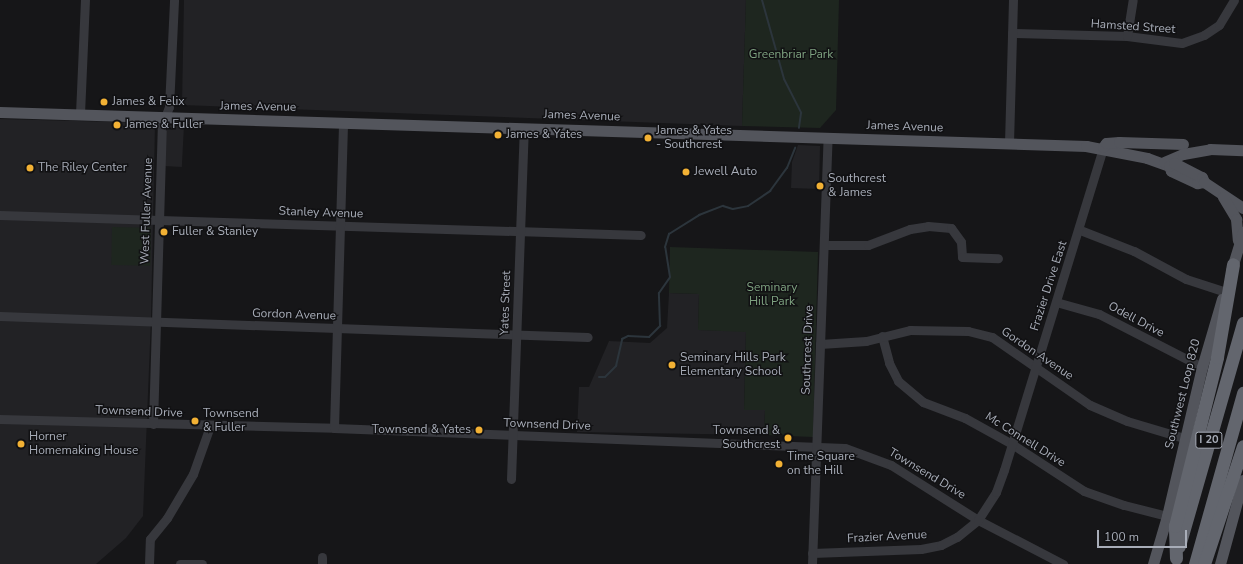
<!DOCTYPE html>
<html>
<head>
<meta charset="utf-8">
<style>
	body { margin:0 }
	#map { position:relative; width:1243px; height:564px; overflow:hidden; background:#161618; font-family:"Nunito Sans",sans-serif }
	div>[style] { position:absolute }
	.built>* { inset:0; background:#222225; transform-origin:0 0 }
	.green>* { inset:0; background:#1e261f; transform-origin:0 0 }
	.stream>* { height:2px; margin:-1px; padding:0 1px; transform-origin:1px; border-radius:1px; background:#2c353c }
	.minor>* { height:9px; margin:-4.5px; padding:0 4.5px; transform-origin:4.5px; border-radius:4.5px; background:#37383d }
	.major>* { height:11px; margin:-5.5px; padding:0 5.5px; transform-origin:5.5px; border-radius:5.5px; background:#53555c }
	.highway>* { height:13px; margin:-6.5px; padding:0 6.5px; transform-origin:6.5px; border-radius:6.5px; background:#63666e }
	.dots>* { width:11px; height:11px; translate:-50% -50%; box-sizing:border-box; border:2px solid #111113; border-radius:50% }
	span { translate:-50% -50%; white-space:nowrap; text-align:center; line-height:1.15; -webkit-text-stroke:3px #111113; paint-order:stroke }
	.shield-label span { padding:1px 3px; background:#111113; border:1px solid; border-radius:3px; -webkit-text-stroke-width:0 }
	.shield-label { font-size:11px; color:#a8adb8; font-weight:700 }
	.street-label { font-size:12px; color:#a8adb8 }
	.park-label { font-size:12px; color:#7fa381 }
	.poi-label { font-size:12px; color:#a8adb8 }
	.left { translate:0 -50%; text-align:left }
	.right { translate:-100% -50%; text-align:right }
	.scale { position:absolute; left:1097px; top:530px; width:90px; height:18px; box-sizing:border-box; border:2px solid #a8adb8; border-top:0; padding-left:5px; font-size:12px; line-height:14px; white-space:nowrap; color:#a8adb8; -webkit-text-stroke:3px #111113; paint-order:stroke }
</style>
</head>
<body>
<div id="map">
	<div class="built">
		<i style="clip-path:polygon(184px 0,746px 0,742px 126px,182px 105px)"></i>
		<i style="clip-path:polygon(0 119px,155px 123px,151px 319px,143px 516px,126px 538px,96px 564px,0 564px)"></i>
		<i style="left:166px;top:125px;width:18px;height:41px;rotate:3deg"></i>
		<i style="clip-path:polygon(798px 145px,820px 146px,819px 189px,791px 188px,792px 162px)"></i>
		<i style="clip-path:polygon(669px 293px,699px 294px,698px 330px,746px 331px,744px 409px,765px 410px,764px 435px,577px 432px,579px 387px,589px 387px,609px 341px,650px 343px,667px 328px)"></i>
	</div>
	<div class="green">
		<i style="clip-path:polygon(746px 0,839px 0,836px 110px,820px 128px,742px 126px)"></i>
		<i style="left:112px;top:227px;width:39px;height:38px;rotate:1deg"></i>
		<i style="clip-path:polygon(670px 247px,818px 252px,813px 437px,764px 435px,765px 410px,744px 410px,746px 332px,698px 330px,699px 294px,669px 293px)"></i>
	</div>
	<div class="stream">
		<i style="left:762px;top:0;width:82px;rotate:74.4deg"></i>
		<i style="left:784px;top:79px;width:38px;rotate:63deg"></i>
		<i style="left:801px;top:113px;width:15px;rotate:98deg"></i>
		<i style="left:599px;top:377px;width:6px"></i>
		<i style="left:605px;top:377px;width:16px;rotate:-45deg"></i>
		<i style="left:616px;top:366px;width:28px;rotate:-77deg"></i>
		<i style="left:622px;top:339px;width:7px;rotate:-27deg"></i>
		<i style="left:628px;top:336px;width:21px;rotate:3deg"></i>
		<i style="left:649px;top:337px;width:16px;rotate:-45deg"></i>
		<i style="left:660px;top:326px;width:33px;rotate:-92deg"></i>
		<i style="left:659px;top:293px;width:19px;rotate:-55deg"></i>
		<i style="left:670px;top:277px;width:30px;rotate:-99deg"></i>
		<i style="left:665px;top:247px;width:14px;rotate:-73deg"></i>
		<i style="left:669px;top:234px;width:36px;rotate:-32deg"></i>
		<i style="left:699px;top:215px;width:26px;rotate:-21deg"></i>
		<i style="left:723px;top:206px;width:10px;rotate:17deg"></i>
		<i style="left:733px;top:209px;width:15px;rotate:-11deg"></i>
		<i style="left:748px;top:206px;width:27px;rotate:-34deg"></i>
		<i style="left:770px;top:191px;width:29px;rotate:-54deg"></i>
		<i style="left:787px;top:168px;width:22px;rotate:-68deg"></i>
	</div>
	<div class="minor">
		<i style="left:1012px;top:33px;width:115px;rotate:1.5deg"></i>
		<i style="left:1127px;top:36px;width:55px;rotate:7.3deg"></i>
		<i style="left:1182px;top:43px;width:23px;rotate:-20deg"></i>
		<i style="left:1204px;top:35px;width:18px;rotate:-34deg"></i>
		<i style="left:1219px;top:25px;width:29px;rotate:-59deg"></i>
		<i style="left:1127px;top:36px;width:36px;rotate:-81deg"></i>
		<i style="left:80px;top:114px;width:114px;rotate:-87.5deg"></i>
		<i style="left:1009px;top:143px;width:143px;rotate:-88.4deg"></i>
		<i style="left:0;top:215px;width:641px;rotate:1.79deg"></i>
		<i style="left:1080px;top:230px;width:58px;rotate:21.3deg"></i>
		<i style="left:1134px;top:251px;width:59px;rotate:28.3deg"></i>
		<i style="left:1186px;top:279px;width:40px;rotate:18deg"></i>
		<i style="left:824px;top:245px;width:44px"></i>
		<i style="left:868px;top:245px;width:45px;rotate:-20.9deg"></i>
		<i style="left:910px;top:229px;width:18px;rotate:-9deg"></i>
		<i style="left:928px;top:226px;width:23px;rotate:5deg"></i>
		<i style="left:951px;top:228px;width:17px;rotate:54deg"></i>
		<i style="left:961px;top:242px;width:15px;rotate:86deg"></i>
		<i style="left:962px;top:257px;width:36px;rotate:2deg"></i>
		<i style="left:1056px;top:302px;width:45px;rotate:15.6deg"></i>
		<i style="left:1099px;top:314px;width:116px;rotate:27.2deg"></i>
		<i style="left:0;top:316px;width:588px;rotate:2.05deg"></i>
		<i style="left:882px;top:336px;width:28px;rotate:75deg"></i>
		<i style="left:889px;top:363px;width:20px;rotate:63deg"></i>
		<i style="left:898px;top:381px;width:33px;rotate:40deg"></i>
		<i style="left:923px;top:402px;width:45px;rotate:20.9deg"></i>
		<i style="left:965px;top:418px;width:54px;rotate:29deg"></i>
		<i style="left:1012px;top:444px;width:86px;rotate:33.1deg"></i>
		<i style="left:1084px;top:491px;width:42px;rotate:19.3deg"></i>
		<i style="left:1124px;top:505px;width:44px;rotate:14.3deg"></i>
		<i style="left:820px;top:344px;width:46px;rotate:-3.7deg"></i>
		<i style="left:866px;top:341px;width:45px;rotate:-14deg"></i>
		<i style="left:910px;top:330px;width:58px;rotate:1deg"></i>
		<i style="left:968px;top:331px;width:25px;rotate:14deg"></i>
		<i style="left:992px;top:337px;width:119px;rotate:34.8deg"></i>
		<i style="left:1090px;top:405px;width:40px;rotate:23.4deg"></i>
		<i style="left:1127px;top:421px;width:59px;rotate:16.6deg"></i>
		<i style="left:0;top:419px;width:334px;rotate:1.5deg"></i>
		<i style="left:334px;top:428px;width:511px;rotate:2.24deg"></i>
		<i style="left:845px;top:448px;width:49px;rotate:20.3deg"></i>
		<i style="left:891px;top:465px;width:103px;rotate:32.3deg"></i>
		<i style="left:978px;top:520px;width:96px;rotate:27.4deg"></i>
		<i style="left:153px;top:424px;width:299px;rotate:-88.3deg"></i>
		<i style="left:162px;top:125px;width:19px;rotate:-69deg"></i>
		<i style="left:169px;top:107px;width:107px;rotate:-87.3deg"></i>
		<i style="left:334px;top:428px;width:305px;rotate:-88.3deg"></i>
		<i style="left:511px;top:479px;width:351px;rotate:-87.9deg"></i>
		<i style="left:812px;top:553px;width:109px;rotate:-2.1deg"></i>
		<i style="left:921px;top:549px;width:20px;rotate:-11deg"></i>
		<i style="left:941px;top:545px;width:18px;rotate:-27deg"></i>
		<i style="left:957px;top:537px;width:27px;rotate:-39deg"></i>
		<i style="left:978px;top:520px;width:33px;rotate:-57deg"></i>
		<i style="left:996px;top:492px;width:23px;rotate:-70deg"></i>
		<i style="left:1004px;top:470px;width:337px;rotate:-72.9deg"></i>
		<i style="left:149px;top:564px;width:25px;rotate:-88deg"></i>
		<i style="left:150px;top:539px;width:27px;rotate:-51deg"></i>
		<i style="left:167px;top:518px;width:51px;rotate:-59.4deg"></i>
		<i style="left:193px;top:474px;width:51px;rotate:-70.5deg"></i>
		<i style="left:180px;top:564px;width:22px"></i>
		<i style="left:322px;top:564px;width:7px;rotate:-90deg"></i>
		<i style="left:812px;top:564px;width:427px;rotate:-87.9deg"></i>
	</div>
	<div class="major">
		<i style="left:0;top:112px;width:1087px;rotate:1.79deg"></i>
		<i style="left:1086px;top:146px;width:62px;rotate:11.1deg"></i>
		<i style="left:1147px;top:158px;width:23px;rotate:20deg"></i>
		<i style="left:1169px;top:166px;width:5px;rotate:68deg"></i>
		<i style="left:1171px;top:171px;width:29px;rotate:25deg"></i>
		<i style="left:1197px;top:183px;width:7px;rotate:-8deg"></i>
		<i style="left:1103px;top:147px;width:5px;rotate:-53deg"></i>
		<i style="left:1106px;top:143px;width:13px;rotate:-4deg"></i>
		<i style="left:1119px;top:142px;width:64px;rotate:1.8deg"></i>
		<i style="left:1164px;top:162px;width:21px;rotate:-23deg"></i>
		<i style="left:1183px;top:154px;width:27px;rotate:-10deg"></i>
		<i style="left:1210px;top:149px;width:33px;rotate:2deg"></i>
		<i style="left:1169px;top:166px;width:6px;rotate:-31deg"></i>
		<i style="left:1174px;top:163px;width:31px;rotate:27deg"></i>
		<i style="left:1202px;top:177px;width:5px;rotate:68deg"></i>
		<i style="left:1204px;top:182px;width:47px;rotate:33.7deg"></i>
		<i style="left:1223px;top:197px;width:26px;rotate:59deg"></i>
		<i style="left:1236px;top:219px;width:21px;rotate:85deg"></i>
		<i style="left:1231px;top:271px;width:41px;rotate:-72.9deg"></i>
		<i style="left:1153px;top:564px;width:50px;rotate:-73.7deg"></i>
		<i style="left:1167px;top:516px;width:153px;rotate:-76.8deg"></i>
		<i style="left:1202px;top:367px;width:71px;rotate:-73.6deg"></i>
		<i style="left:1220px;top:564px;width:87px;rotate:-74.7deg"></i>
	</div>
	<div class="highway">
		<i style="left:1179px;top:546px;width:232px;rotate:-74deg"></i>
		<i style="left:1176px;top:558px;width:32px;rotate:-92deg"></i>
		<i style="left:1175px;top:526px;width:174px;rotate:-76deg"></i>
		<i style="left:1217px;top:357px;width:94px;rotate:-80.2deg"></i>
		<i style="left:1195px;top:564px;width:178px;rotate:-74.3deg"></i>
		<i style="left:1204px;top:564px;width:124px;rotate:-71.7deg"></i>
	</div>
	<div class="dots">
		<i style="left:104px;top:102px;background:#f2b134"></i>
		<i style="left:117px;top:125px;background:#f2b134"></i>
		<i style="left:498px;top:135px;background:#f2b134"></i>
		<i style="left:648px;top:138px;background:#f2b134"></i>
		<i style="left:30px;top:168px;background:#f2b134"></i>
		<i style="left:686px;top:172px;background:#f2b134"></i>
		<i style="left:820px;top:186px;background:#f2b134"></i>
		<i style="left:164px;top:232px;background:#f2b134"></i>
		<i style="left:672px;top:365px;background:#f2b134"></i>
		<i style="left:195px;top:421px;background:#f2b134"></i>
		<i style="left:479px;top:430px;background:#f2b134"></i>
		<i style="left:788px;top:438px;background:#f2b134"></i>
		<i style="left:21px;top:444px;background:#f2b134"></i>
		<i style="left:779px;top:464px;background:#f2b134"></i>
	</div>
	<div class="shield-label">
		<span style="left:1209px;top:440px">I 20</span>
	</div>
	<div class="street-label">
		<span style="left:1133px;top:27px;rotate:4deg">Hamsted Street</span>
		<span style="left:258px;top:107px;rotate:1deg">James Avenue</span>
		<span style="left:582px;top:116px;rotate:2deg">James Avenue</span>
		<span style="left:905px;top:127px;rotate:2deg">James Avenue</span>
		<span style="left:147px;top:211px;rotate:-88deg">West Fuller Avenue</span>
		<span style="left:321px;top:213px;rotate:2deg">Stanley Avenue</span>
		<span style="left:1049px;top:286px;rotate:-72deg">Frazier Drive East</span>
		<span style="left:506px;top:303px;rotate:-88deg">Yates Street</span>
		<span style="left:294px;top:315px;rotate:2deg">Gordon Avenue</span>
		<span style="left:1136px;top:320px;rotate:28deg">Odell Drive</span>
		<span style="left:808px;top:350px;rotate:-88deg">Southcrest Drive</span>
		<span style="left:1037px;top:354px;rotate:34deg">Gordon Avenue</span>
		<span style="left:1183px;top:394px;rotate:-76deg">Southwest Loop 820</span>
		<span style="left:139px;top:412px;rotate:2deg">Townsend Drive</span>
		<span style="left:547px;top:425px;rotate:2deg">Townsend Drive</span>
		<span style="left:1025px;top:440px;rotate:32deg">Mc Connell Drive</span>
		<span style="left:927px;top:474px;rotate:31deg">Townsend Drive</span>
		<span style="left:887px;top:537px;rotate:-3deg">Frazier Avenue</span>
	</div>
	<div class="park-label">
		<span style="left:791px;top:55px">Greenbriar Park</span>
		<span style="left:772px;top:295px">Seminary<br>Hill Park</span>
	</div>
	<div class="poi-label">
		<span class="left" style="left:112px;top:102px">James &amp; Felix</span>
		<span class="left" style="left:125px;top:125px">James &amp; Fuller</span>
		<span class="left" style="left:656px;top:138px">James &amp; Yates<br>- Southcrest</span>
		<span class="left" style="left:506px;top:135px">James &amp; Yates</span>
		<span class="left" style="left:38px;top:168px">The Riley Center</span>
		<span class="left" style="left:694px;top:172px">Jewell Auto</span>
		<span class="left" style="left:828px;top:186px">Southcrest<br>&amp; James</span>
		<span class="left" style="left:172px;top:232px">Fuller &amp; Stanley</span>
		<span class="left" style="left:680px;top:365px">Seminary Hills Park<br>Elementary School</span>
		<span class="left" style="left:203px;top:421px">Townsend<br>&amp; Fuller</span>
		<span class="right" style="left:471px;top:430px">Townsend &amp; Yates</span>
		<span class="right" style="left:780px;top:438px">Townsend &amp;<br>Southcrest</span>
		<span class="left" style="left:29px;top:444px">Horner<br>Homemaking House</span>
		<span class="left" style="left:787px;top:464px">Time Square<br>on the Hill</span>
	</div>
	<div class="scale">100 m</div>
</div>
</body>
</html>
